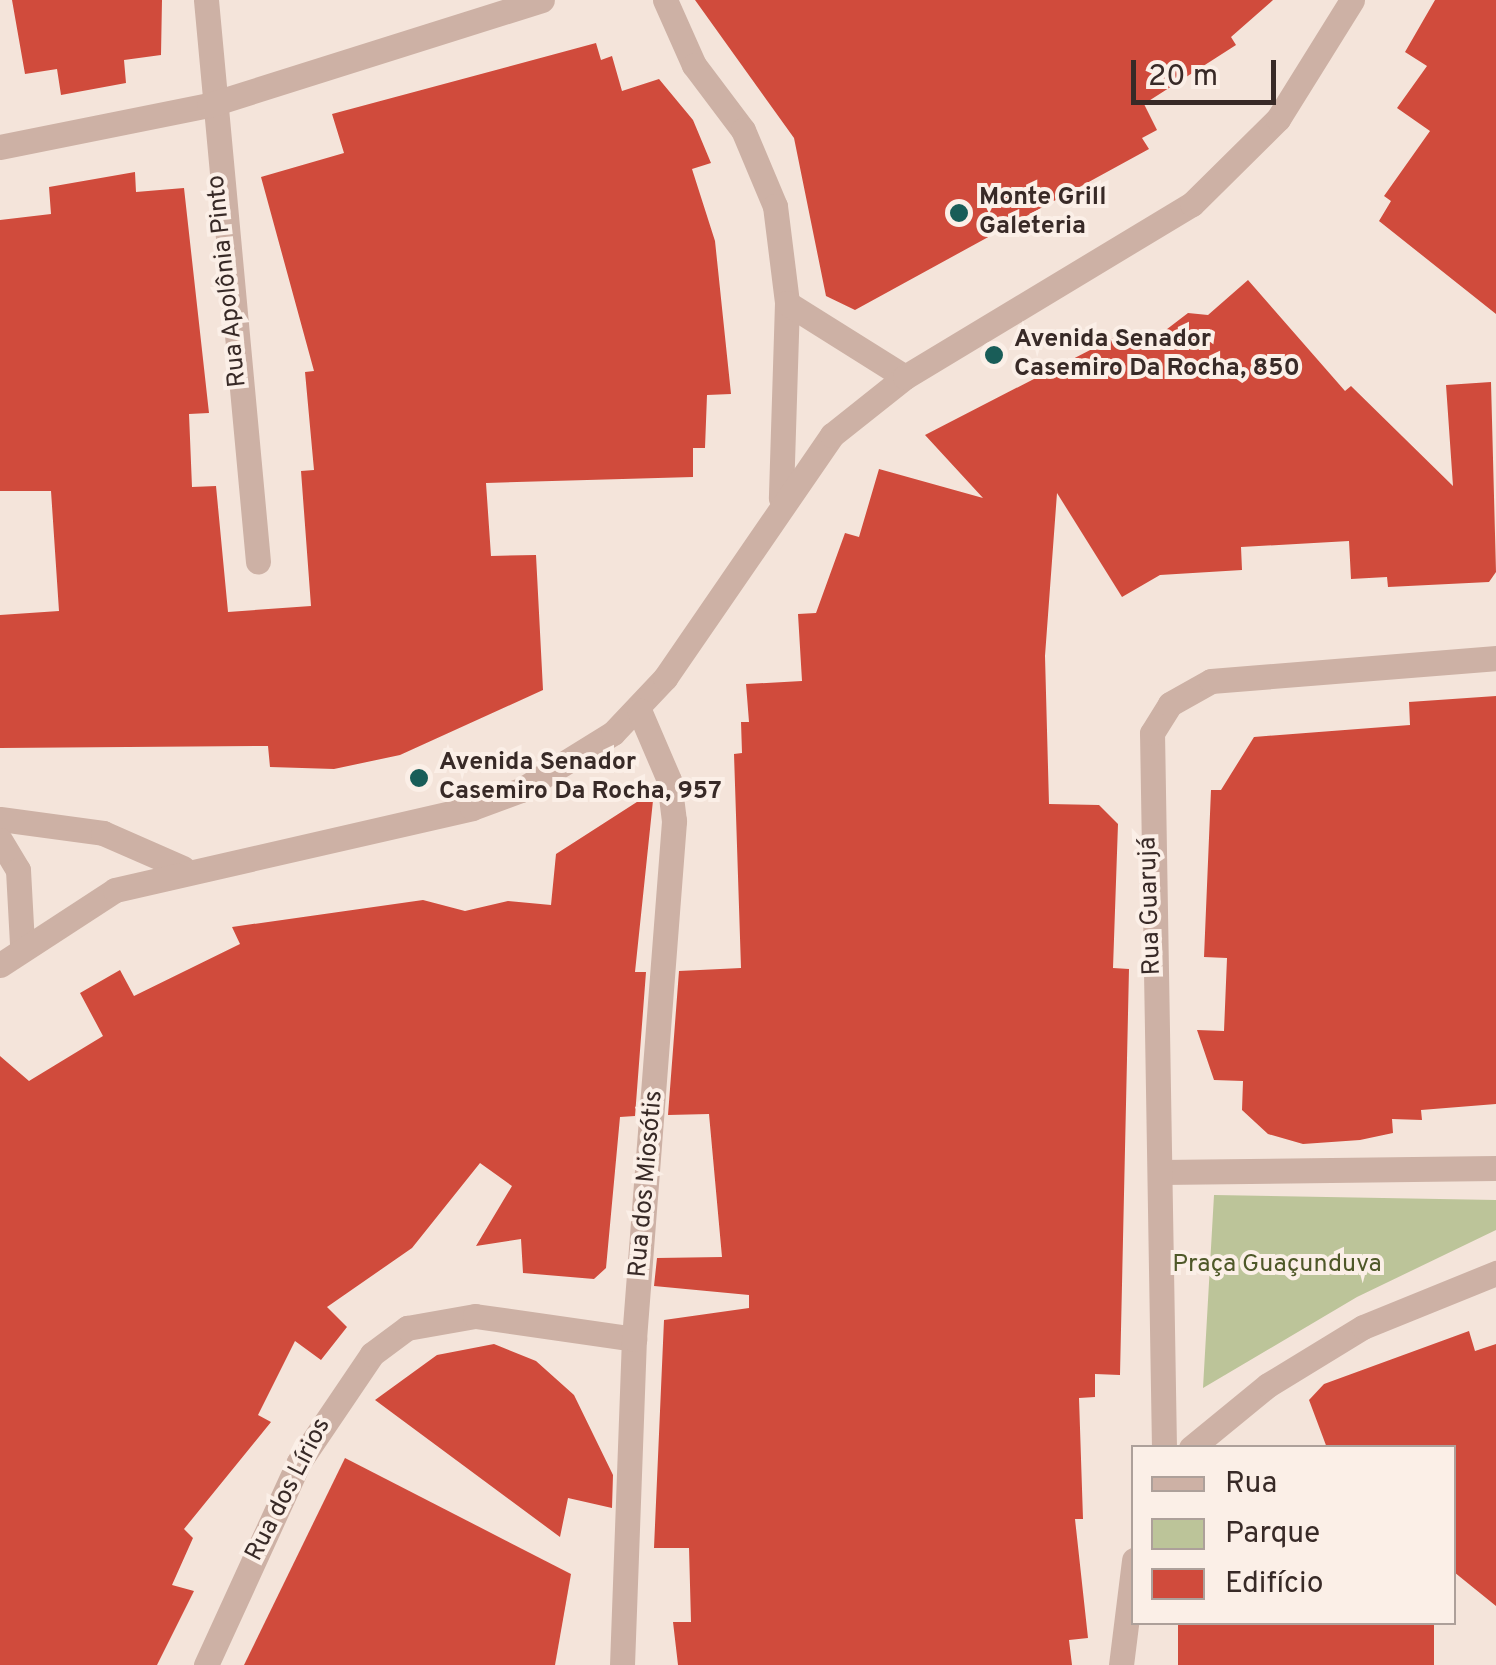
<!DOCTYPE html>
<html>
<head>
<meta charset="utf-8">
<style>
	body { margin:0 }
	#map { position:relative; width:1496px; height:1665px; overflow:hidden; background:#f4e4da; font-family:Overpass,sans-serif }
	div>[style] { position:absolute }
	.green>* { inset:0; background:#bcc499 }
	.building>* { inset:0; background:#d04b3c; transform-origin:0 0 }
	.street>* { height:25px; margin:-12.5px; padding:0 12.5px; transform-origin:12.5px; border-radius:12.5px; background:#cdb1a5 }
	.dots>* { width:28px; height:28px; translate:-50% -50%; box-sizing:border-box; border:5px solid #fbefe7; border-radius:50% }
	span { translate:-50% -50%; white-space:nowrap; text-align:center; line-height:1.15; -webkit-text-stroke:8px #fbefe7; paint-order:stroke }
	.poi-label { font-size:25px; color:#382a27; font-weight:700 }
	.left { translate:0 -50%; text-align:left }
	.street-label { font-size:25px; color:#382a27 }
	.park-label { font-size:25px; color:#4e5828 }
	.legend { position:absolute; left:1131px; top:1445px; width:325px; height:180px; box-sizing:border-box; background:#fbefe7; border:2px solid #ada09a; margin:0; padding:12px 18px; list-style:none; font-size:30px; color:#382a27 }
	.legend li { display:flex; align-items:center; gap:20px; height:50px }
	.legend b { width:50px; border:2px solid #ada09a }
	.scale { position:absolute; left:1131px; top:60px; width:145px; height:45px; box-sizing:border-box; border:5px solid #382a27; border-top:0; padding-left:12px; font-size:30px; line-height:35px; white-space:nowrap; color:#382a27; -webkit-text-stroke:8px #fbefe7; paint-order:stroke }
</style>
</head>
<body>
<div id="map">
	<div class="green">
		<i style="clip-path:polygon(1214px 1195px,1496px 1200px,1496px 1230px,1357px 1297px,1203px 1388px)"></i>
	</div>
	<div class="building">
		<i style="clip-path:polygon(12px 0,162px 0,161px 55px,124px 60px,126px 83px,61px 95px,57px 69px,25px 74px)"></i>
		<i style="clip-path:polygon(695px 0,1273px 0,1231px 37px,1236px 45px,1144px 104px,1157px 130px,1142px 138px,1149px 149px,855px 310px,826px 296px,794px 138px)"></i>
		<i style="clip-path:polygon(1435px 0,1496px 0,1496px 314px,1379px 221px,1391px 201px,1384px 196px,1430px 131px,1397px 108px,1427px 66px,1405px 52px)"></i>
		<i style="clip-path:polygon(596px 43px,601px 60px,612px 56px,622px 91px,659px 79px,693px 120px,711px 163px,692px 169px,715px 241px,731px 394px,707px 395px,705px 448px,693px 448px,693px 477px,486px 483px,491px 556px,536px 555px,543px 690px,400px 755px,334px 769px,270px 767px,268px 746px,0 748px,0 615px,59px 611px,51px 491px,0 491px,0 220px,51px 214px,49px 187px,135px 172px,136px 192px,184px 188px,209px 413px,189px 414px,192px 487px,216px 486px,228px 612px,311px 606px,301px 471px,314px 470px,305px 372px,314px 371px,261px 177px,344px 153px,332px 114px)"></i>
		<i style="clip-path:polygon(1248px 280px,1345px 391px,1351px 386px,1453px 486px,1446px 385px,1491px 382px,1496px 572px,1489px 582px,1388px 587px,1387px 577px,1351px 579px,1349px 541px,1241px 547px,1242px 570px,1160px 575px,1122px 597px,1057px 493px,1045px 656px,1049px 804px,1099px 805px,1118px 824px,1113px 968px,1129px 969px,1120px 1375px,1095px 1374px,1095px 1397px,1079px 1398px,1083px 1519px,1075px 1519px,1088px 1638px,1069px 1640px,1072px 1665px,678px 1665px,673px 1622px,691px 1622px,689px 1548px,654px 1548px,664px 1320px,749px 1308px,749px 1295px,654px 1286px,657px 1258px,722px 1257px,709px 1114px,668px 1115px,679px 971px,741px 968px,734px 754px,742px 753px,741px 722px,749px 722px,746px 684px,802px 681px,798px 614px,816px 613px,845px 533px,859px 537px,879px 469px,983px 498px,925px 435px,1127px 331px,1141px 349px,1188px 313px,1208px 315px)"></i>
		<i style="clip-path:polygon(1496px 696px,1496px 1104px,1421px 1110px,1422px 1120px,1392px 1119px,1393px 1133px,1360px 1140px,1303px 1144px,1268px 1134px,1242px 1110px,1243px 1081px,1214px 1080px,1197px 1030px,1224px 1031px,1227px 958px,1204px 957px,1211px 790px,1221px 790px,1254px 737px,1410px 725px,1409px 702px)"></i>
		<i style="clip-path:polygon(654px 791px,635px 972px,646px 972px,635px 1116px,620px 1117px,606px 1268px,594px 1279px,523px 1273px,521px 1239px,476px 1246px,512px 1186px,480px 1163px,412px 1248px,327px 1307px,347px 1327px,321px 1360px,295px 1341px,258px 1415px,271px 1422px,184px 1529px,193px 1538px,172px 1585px,194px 1591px,157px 1665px,0 1665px,0 1056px,29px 1081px,103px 1036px,80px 993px,120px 970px,134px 996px,240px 944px,232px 927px,423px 900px,465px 911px,508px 901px,551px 905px,556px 854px)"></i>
		<i style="clip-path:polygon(1469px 1331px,1475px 1351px,1496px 1344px,1496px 1606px,1454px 1572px,1454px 1448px,1327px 1448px,1309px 1400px,1324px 1384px)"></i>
		<i style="clip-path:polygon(494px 1344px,536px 1361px,574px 1395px,613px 1475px,612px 1508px,568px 1498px,560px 1537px,375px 1400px,437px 1355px)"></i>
		<i style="clip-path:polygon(345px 1458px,571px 1574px,555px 1665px,244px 1665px)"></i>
		<i style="left:1178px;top:1622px;width:256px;height:44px"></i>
	</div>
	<div class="street">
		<i style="left:206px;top:0;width:564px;rotate:84.71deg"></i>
		<i style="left:665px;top:0;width:71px;rotate:66deg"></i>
		<i style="left:694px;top:65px;width:81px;rotate:53deg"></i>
		<i style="left:743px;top:130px;width:82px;rotate:67.2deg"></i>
		<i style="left:775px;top:206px;width:98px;rotate:82.9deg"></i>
		<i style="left:787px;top:303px;width:195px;rotate:91.8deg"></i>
		<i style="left:0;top:147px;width:213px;rotate:-11.4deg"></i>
		<i style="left:209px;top:105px;width:349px;rotate:-17.5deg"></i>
		<i style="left:787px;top:303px;width:139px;rotate:32.1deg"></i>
		<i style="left:0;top:819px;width:104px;rotate:7.7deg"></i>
		<i style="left:103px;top:833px;width:87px;rotate:23.6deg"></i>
		<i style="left:0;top:840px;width:35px;rotate:59deg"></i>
		<i style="left:18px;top:870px;width:74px;rotate:86.9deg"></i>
		<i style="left:0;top:965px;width:137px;rotate:-33.1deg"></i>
		<i style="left:115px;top:890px;width:366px;rotate:-12.9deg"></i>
		<i style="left:472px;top:808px;width:52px;rotate:-20.2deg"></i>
		<i style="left:521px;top:790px;width:108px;rotate:-31.8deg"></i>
		<i style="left:613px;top:733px;width:76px;rotate:-46.6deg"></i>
		<i style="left:665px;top:678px;width:295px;rotate:-55.5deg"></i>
		<i style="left:832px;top:435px;width:93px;rotate:-38.5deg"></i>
		<i style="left:905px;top:377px;width:335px;rotate:-31.1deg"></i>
		<i style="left:1192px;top:204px;width:121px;rotate:-44.7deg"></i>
		<i style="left:1278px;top:119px;width:140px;rotate:-58.1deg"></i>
		<i style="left:1161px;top:1172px;width:335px;rotate:-0.7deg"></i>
		<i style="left:1164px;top:1448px;width:715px;rotate:-90.96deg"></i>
		<i style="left:1152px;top:733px;width:34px;rotate:-58deg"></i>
		<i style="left:1170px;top:704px;width:47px;rotate:-29.3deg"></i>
		<i style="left:1211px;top:681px;width:286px;rotate:-4.6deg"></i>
		<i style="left:1191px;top:1448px;width:99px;rotate:-39.3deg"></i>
		<i style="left:1268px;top:1385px;width:111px;rotate:-31.4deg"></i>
		<i style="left:1363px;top:1327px;width:144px;rotate:-22.1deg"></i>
		<i style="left:206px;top:1665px;width:223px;rotate:-65.4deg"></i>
		<i style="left:299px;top:1462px;width:130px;rotate:-55.9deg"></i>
		<i style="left:372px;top:1354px;width:44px;rotate:-36.6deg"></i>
		<i style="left:407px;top:1328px;width:69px;rotate:-10deg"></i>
		<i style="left:475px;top:1316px;width:161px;rotate:8.2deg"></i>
		<i style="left:622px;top:1665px;width:326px;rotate:-87.9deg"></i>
		<i style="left:634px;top:1339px;width:520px;rotate:-85.58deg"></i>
		<i style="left:674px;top:821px;width:41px;rotate:-97deg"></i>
		<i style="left:669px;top:780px;width:76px;rotate:-113.2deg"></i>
		<i style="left:1121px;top:1665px;width:106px;rotate:-82.9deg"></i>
	</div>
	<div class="dots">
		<i style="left:959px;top:213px;background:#195d58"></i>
		<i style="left:994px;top:355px;background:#195d58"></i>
		<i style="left:419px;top:778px;background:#195d58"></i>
	</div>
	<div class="poi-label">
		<span class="left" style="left:979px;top:213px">Monte Grill<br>Galeteria</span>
		<span class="left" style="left:1014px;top:355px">Avenida Senador<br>Casemiro Da Rocha, 850</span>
		<span class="left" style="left:439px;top:778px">Avenida Senador<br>Casemiro Da Rocha, 957</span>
	</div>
	<div class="street-label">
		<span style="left:228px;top:281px;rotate:-96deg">Rua Apolônia Pinto</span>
		<span style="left:1151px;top:906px;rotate:-92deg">Rua Guarujá</span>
		<span style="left:647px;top:1184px;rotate:-85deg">Rua dos Miosótis</span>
		<span style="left:289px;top:1490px;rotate:-63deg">Rua dos Lírios</span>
	</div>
	<div class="park-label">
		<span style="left:1277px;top:1265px">Praça Guaçunduva</span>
	</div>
	<ul class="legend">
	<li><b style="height:12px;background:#cdb1a5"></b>Rua</li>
	<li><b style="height:28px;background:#bcc499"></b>Parque</li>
	<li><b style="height:28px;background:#d04b3c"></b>Edifício</li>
	</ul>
	<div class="scale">20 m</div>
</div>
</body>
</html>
